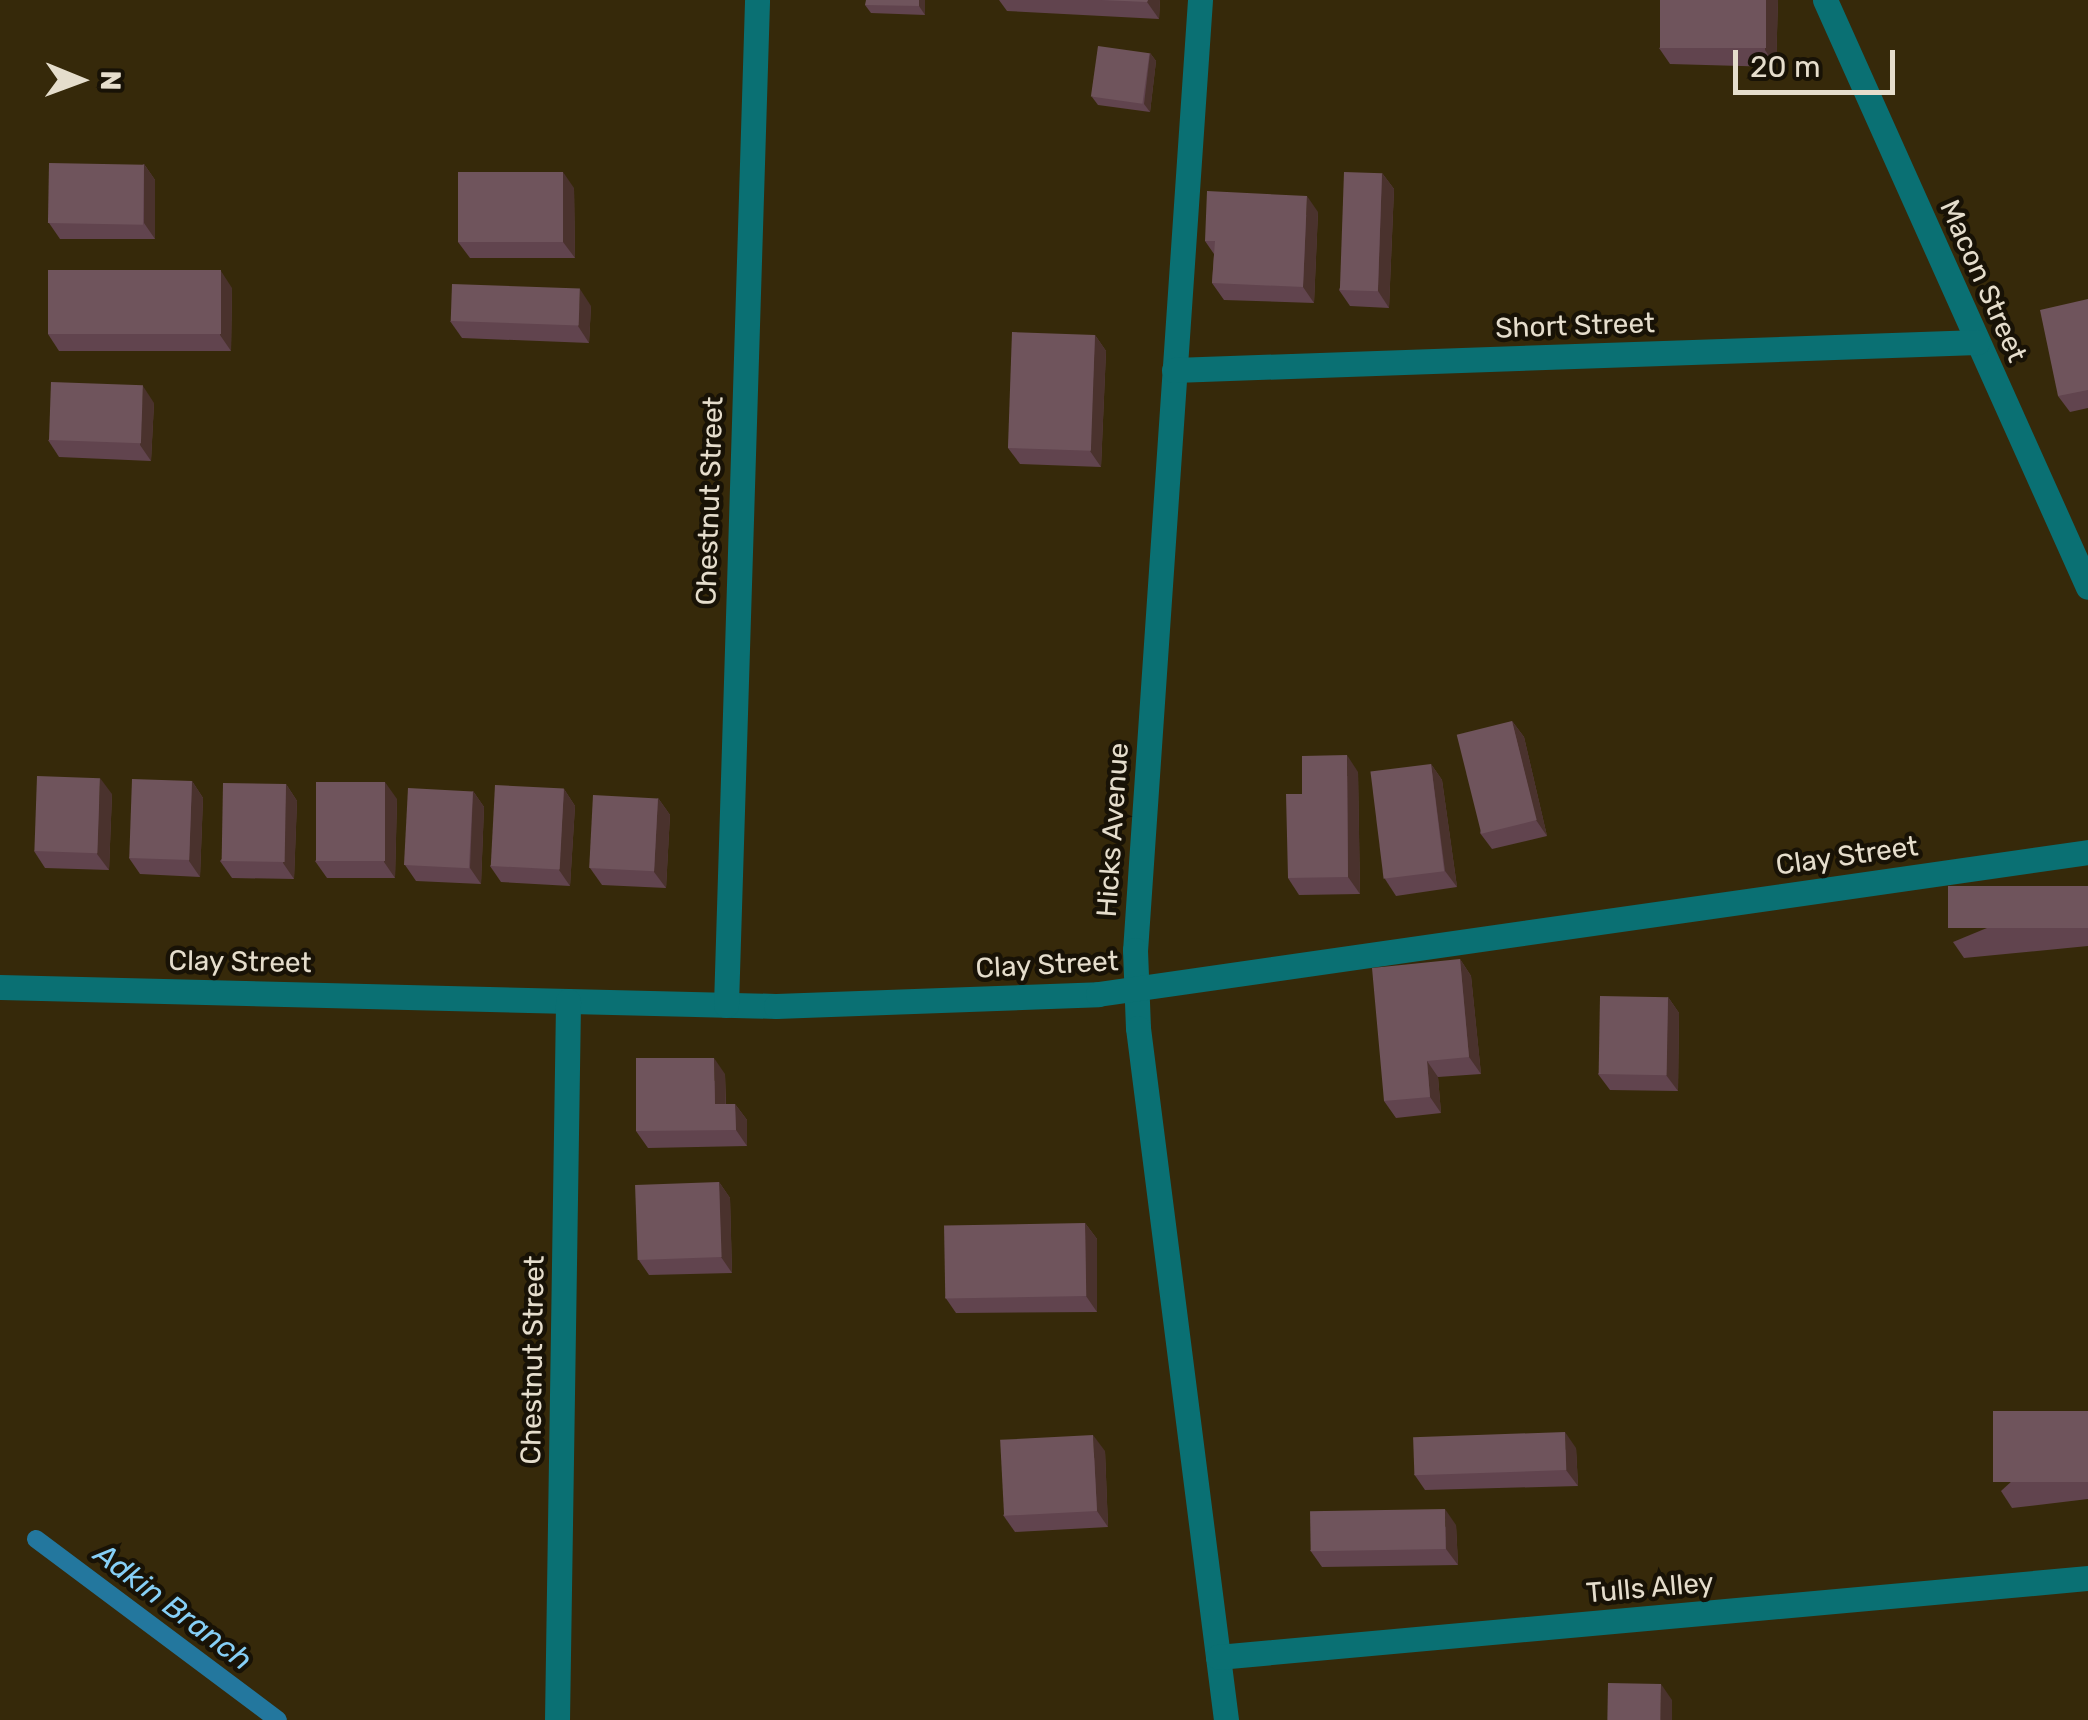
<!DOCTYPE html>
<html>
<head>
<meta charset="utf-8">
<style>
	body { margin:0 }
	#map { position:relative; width:2088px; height:1720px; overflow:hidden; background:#36290a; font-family:Rubik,sans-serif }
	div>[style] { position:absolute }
	.stream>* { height:18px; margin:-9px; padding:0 9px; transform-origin:9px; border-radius:9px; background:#23779e }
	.minor>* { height:25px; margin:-12.5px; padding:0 12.5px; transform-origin:12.5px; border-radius:12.5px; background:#0a7073 }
	.wall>* { inset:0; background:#61444e }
	.shaded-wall>* { inset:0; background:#4a322d }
	.building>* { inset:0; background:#6f545c; transform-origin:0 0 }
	span { translate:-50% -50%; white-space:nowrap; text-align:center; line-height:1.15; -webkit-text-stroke:9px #181206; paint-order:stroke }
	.street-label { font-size:28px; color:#e5ddcc }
	.water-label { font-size:30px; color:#86cff6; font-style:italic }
	.north { position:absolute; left:30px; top:30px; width:100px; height:100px; -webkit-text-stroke:8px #181206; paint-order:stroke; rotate:91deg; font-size:28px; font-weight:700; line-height:40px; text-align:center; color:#e5ddcc }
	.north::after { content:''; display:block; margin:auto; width:35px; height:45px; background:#e5ddcc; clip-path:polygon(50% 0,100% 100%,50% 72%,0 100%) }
	.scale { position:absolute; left:1733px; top:50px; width:162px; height:45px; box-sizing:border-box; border:5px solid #e5ddcc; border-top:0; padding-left:12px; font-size:30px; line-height:35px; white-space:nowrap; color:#e5ddcc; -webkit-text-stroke:8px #181206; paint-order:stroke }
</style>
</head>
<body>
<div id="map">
	<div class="stream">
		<i style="left:36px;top:1539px;width:302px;rotate:36.8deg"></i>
	</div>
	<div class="minor">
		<i style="left:1200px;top:0;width:952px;rotate:93.91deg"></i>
		<i style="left:1135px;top:950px;width:78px;rotate:87.8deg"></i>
		<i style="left:1138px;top:1028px;width:698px;rotate:82.75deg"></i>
		<i style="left:1825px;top:0;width:643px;rotate:65.87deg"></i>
		<i style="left:1174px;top:370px;width:804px;rotate:-1.99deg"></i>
		<i style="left:0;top:987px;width:776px;rotate:1.4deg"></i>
		<i style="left:776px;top:1006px;width:322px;rotate:-2.1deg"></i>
		<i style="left:1098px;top:994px;width:1000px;rotate:-8.16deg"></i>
		<i style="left:726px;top:1005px;width:1005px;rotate:-88.23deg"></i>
		<i style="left:1218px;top:1657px;width:874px;rotate:-5.19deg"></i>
		<i style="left:557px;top:1720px;width:719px;rotate:-89.12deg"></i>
	</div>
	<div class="wall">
		<i style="clip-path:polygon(925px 0,925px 15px,871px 13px,865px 5px)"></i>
		<i style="clip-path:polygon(999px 0,1160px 0,1159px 19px,1007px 11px)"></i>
		<i style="clip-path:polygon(1778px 0,1776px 67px,1670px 64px,1659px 48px)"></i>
		<i style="clip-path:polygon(1150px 53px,1156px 61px,1150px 112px,1098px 105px,1092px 97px)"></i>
		<i style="clip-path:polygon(144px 164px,155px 180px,155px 239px,60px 239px,49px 223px)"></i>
		<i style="clip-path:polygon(1382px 173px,1394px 189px,1389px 308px,1350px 306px,1339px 290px)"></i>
		<i style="clip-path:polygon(574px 188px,575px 258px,470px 258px,458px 242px)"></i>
		<i style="clip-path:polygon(1318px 212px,1314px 303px,1224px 300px,1212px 283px,1214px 254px,1205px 241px)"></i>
		<i style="clip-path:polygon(232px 288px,231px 351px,59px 351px,48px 334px)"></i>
		<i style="clip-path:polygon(2088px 299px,2088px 408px,2070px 412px,2058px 396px)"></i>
		<i style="clip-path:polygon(591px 306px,589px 343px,462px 338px,450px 321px)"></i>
		<i style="clip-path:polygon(1095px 335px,1106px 351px,1101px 467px,1020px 464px,1008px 448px)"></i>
		<i style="clip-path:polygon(154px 403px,151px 461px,59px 457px,48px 440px)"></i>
		<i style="clip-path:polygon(1512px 721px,1524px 737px,1547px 836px,1492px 849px,1480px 833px)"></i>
		<i style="clip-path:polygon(1431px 764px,1442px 780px,1457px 887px,1396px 896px,1385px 879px)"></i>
		<i style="clip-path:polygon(1358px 772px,1360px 894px,1299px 895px,1288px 878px,1302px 794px)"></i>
		<i style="clip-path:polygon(192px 781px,203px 798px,200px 877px,140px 874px,129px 858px)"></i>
		<i style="clip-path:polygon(286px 784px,297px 801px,294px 879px,232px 878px,220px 861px)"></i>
		<i style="clip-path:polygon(564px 789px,575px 806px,570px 886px,501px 882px,490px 866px)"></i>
		<i style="clip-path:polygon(473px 791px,484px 807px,481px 884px,416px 881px,405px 865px)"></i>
		<i style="clip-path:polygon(112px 794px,109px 870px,45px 868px,34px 851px)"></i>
		<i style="clip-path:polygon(658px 798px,670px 815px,666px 888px,602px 885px,590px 868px)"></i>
		<i style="clip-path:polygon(397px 799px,395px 878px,327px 878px,315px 861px)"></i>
		<i style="clip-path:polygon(2088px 886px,2088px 946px,1964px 958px,1953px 942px)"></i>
		<i style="clip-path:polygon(1460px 959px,1471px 976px,1481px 1074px,1438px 1077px,1441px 1113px,1396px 1118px,1384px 1101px)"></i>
		<i style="clip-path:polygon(1668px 997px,1679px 1013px,1678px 1091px,1610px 1090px,1598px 1074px)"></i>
		<i style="clip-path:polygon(725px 1074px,726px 1104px,735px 1104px,747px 1120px,747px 1146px,648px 1148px,636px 1131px)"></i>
		<i style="clip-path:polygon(719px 1182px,730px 1198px,732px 1273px,649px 1275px,638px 1259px)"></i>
		<i style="clip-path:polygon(1085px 1223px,1097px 1239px,1097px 1312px,956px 1313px,945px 1297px)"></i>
		<i style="clip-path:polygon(2088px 1411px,2088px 1499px,2012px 1508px,2001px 1491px)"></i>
		<i style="clip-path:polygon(1576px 1448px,1578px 1486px,1425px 1490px,1414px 1474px)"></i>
		<i style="clip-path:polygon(1105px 1451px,1108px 1527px,1015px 1532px,1003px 1515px)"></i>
		<i style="clip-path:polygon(1456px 1525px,1458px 1565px,1322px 1567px,1310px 1550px)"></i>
	</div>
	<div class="shaded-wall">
		<i style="clip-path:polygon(919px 0,925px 0,925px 15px,919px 6px)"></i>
		<i style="clip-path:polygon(1148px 0,1160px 0,1159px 19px,1147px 2px)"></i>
		<i style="clip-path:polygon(1766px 0,1778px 0,1776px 67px,1765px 50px)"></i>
		<i style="clip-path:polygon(1150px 53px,1156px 61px,1150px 112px,1144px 104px)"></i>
		<i style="clip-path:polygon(144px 164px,155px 180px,155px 239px,144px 223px)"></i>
		<i style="clip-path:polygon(563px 172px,574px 188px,575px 258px,563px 242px)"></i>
		<i style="clip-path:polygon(1382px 173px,1394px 189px,1389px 308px,1378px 291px)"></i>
		<i style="clip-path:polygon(1307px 196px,1318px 212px,1314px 303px,1303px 287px)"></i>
		<i style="clip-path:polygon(221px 271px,232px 288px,231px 351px,220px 335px)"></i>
		<i style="clip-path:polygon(580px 289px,591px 306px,589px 343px,578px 326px)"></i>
		<i style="clip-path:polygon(1095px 335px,1106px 351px,1101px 467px,1090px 451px)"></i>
		<i style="clip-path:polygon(143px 386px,154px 403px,151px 461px,140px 445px)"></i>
		<i style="clip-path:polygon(1512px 721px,1524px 737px,1547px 836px,1536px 820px)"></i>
		<i style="clip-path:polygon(1347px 755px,1358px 772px,1360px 894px,1348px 877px)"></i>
		<i style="clip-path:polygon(1431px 764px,1442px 780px,1457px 887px,1445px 871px)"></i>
		<i style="clip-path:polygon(100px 778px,112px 794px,109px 870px,97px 854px)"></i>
		<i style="clip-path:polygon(192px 781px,203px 798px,200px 877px,189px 861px)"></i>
		<i style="clip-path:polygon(385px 782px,397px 799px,395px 878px,384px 862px)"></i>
		<i style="clip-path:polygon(286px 784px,297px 801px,294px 879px,283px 863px)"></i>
		<i style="clip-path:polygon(564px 789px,575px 806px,570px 886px,559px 870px)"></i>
		<i style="clip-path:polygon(473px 791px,484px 807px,481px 884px,470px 868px)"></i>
		<i style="clip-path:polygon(658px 798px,670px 815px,666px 888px,654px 872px)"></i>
		<i style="clip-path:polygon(1460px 959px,1471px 976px,1481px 1074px,1469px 1057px)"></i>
		<i style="clip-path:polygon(1668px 997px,1679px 1013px,1678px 1091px,1666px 1075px)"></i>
		<i style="clip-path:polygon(714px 1058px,725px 1074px,726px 1121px,715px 1104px)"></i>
		<i style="clip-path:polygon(1427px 1061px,1438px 1077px,1441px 1113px,1430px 1097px)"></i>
		<i style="clip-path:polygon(735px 1104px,747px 1120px,747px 1146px,736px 1130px)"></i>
		<i style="clip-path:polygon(719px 1182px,730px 1198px,732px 1273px,721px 1257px)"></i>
		<i style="clip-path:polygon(1085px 1223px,1097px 1239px,1097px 1312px,1086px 1296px)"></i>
		<i style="clip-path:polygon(1565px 1432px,1576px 1448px,1578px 1486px,1566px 1470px)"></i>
		<i style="clip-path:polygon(1093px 1435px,1105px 1451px,1108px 1527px,1097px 1511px)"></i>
		<i style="clip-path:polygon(1445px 1509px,1456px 1525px,1458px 1565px,1446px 1549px)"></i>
		<i style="clip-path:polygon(1661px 1684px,1672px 1700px,1672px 1720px,1660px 1720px)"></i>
	</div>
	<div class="building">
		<i style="clip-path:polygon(866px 0,919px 0,919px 6px,865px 5px)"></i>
		<i style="clip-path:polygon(1101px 0,1148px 0,1147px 2px)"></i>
		<i style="left:1660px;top:0;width:106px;height:48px"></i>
		<i style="left:1098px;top:46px;width:52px;height:51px;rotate:8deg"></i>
		<i style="left:49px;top:163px;width:95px;height:60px;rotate:1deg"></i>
		<i style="left:458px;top:172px;width:105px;height:70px"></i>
		<i style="left:1344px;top:172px;width:38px;height:118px;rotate:2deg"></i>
		<i style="clip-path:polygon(1207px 191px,1307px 196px,1303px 287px,1212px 283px,1215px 241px,1205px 241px)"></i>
		<i style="left:48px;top:270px;width:173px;height:64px"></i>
		<i style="left:452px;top:284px;width:128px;height:37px;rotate:2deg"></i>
		<i style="clip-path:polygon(2088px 299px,2088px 390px,2058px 396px,2040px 310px)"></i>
		<i style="left:1012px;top:332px;width:83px;height:116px;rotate:2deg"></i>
		<i style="left:51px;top:382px;width:92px;height:58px;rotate:2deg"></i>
		<i style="left:1512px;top:721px;width:102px;height:57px;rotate:76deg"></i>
		<i style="clip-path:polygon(1347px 755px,1348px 877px,1288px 878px,1286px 794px,1302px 794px,1302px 756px)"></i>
		<i style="left:1431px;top:764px;width:108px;height:61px;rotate:83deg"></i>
		<i style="left:37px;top:776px;width:63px;height:75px;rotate:2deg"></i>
		<i style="left:132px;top:779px;width:60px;height:79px;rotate:2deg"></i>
		<i style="left:316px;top:782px;width:69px;height:79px"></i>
		<i style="left:223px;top:783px;width:63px;height:78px;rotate:1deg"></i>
		<i style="left:495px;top:785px;width:69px;height:81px;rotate:3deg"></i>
		<i style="left:408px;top:788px;width:65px;height:77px;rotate:3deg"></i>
		<i style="left:593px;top:795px;width:65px;height:73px;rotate:3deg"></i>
		<i style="left:2088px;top:886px;width:42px;height:140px;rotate:90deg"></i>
		<i style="clip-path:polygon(1460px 959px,1469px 1057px,1427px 1061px,1430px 1097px,1384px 1101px,1372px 968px)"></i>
		<i style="left:1600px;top:996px;width:68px;height:78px;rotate:1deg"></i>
		<i style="clip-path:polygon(636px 1058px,714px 1058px,715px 1104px,735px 1104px,736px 1130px,636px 1131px)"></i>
		<i style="left:719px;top:1182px;width:75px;height:84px;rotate:88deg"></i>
		<i style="left:1085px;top:1223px;width:73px;height:141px;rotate:89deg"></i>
		<i style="left:2088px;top:1411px;width:71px;height:95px;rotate:90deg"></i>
		<i style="left:1565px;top:1432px;width:38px;height:152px;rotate:88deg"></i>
		<i style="left:1093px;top:1435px;width:76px;height:93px;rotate:87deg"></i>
		<i style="left:1445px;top:1509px;width:40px;height:135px;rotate:89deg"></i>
		<i style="left:1608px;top:1683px;width:53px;height:37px;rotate:1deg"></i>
	</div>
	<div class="street-label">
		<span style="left:1983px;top:281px;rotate:66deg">Macon Street</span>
		<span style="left:1575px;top:326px;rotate:-2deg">Short Street</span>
		<span style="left:710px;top:501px;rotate:-88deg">Chestnut Street</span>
		<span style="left:1113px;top:830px;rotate:-86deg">Hicks Avenue</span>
		<span style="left:1847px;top:856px;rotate:-8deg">Clay Street</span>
		<span style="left:240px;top:962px;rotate:1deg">Clay Street</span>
		<span style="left:1047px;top:965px;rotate:-3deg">Clay Street</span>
		<span style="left:533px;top:1360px;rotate:-89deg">Chestnut Street</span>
		<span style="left:1650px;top:1588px;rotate:-5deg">Tulls Alley</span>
	</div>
	<div class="water-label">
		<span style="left:173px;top:1607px;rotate:37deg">Adkin Branch</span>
	</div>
	<div class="north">N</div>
	<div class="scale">20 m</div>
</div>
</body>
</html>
